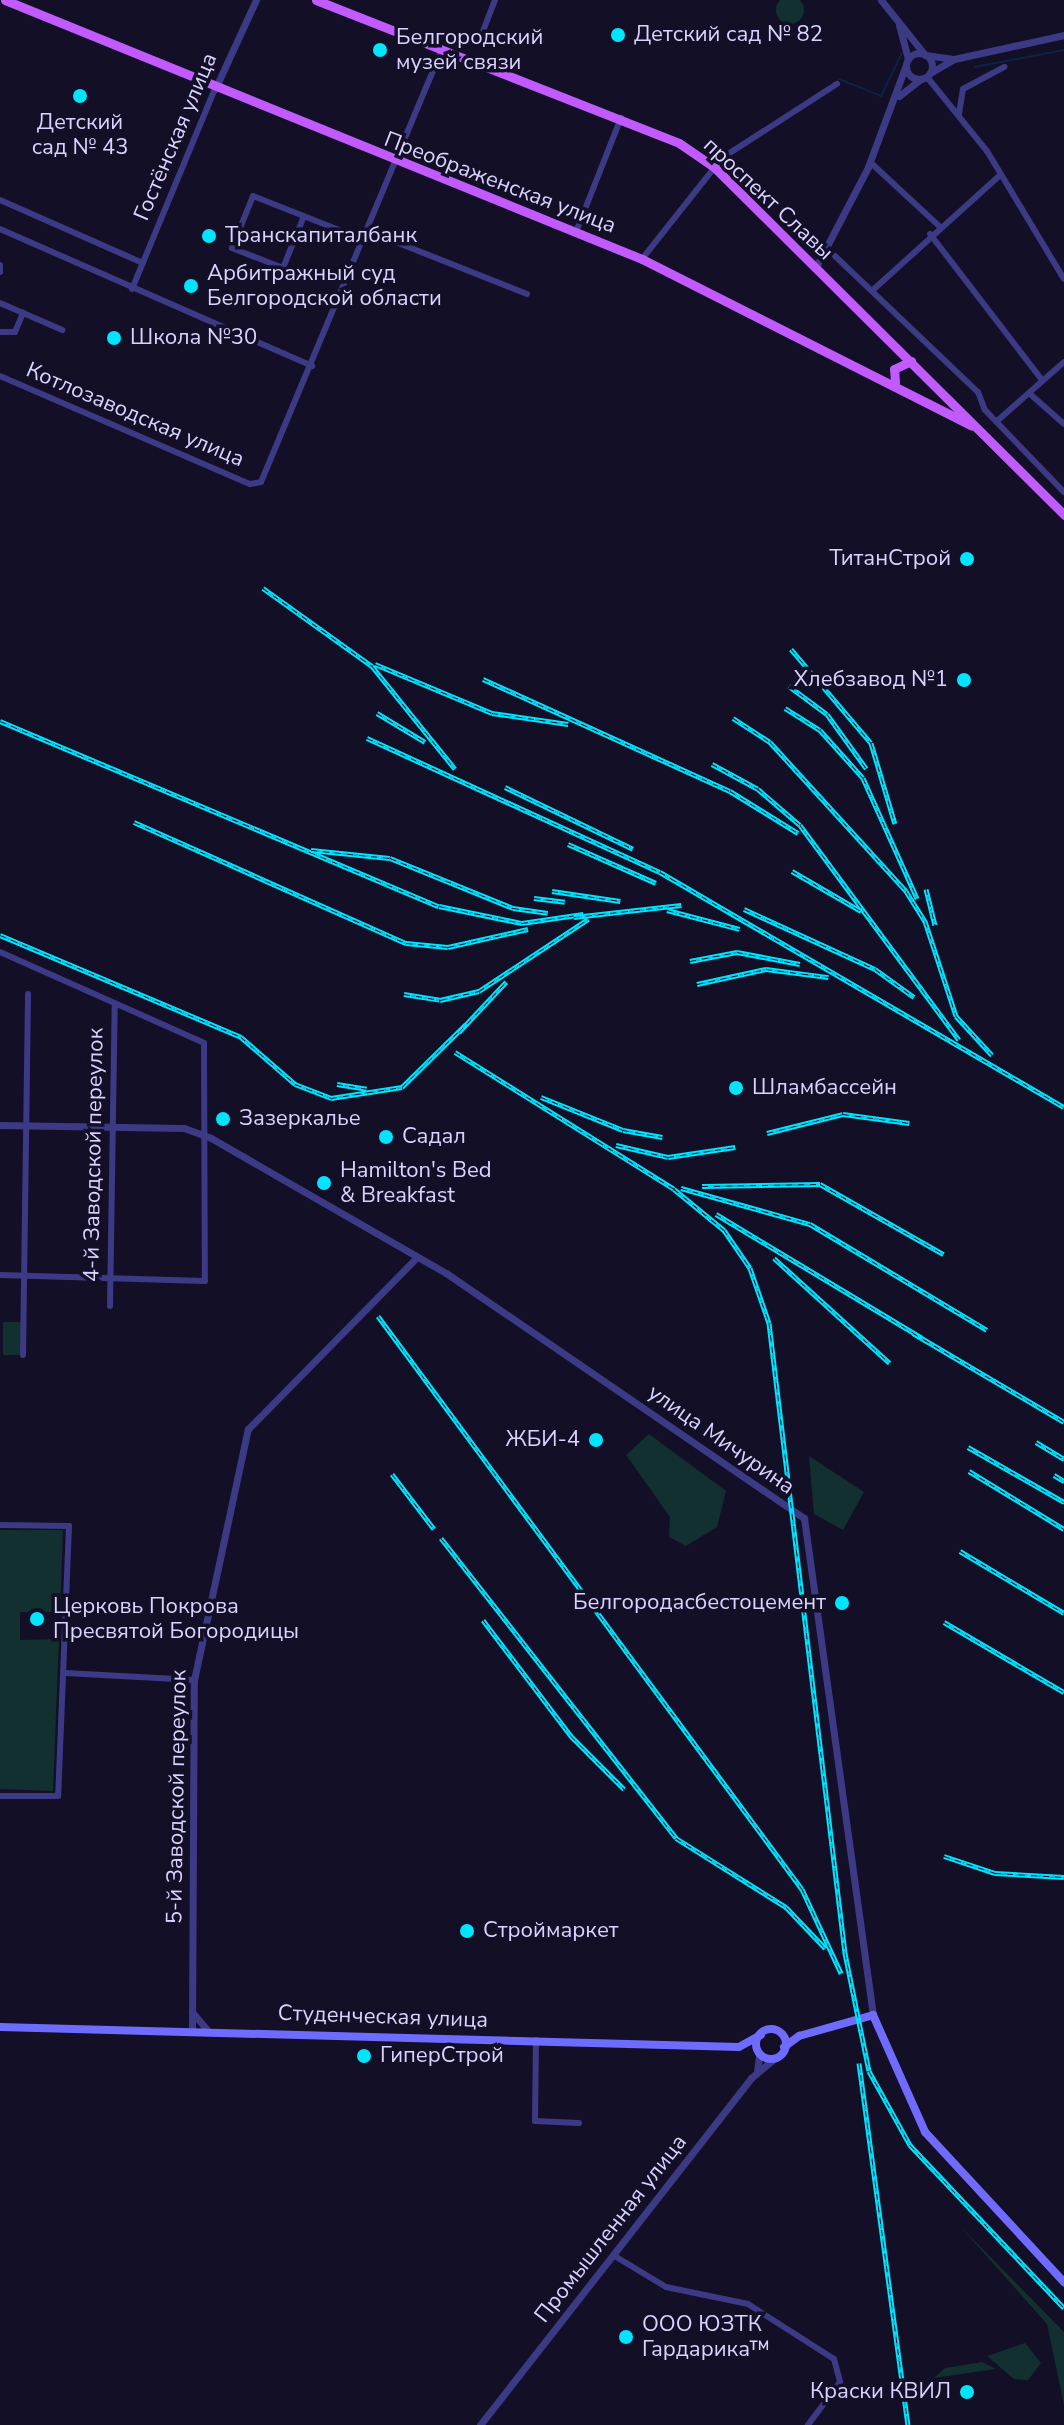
<!DOCTYPE html>
<html>
<head>
<meta charset="utf-8">
<style>
	body { margin:0 }
	#map { position:relative; width:1064px; height:2425px; overflow:hidden; background:#130f26; font-family:"Nunito Sans",sans-serif }
	div>[style] { position:absolute }
	.green>* { inset:0; background:#12302f; transform-origin:0 0 }
	.round { border-radius:50% }
	.stream>* { height:2px; margin:-1px; padding:0 1px; transform-origin:1px; border-radius:1px; background:#0c2248 }
	.minor>* { height:6px; margin:-3px; padding:0 3px; transform-origin:3px; border-radius:3px; background:#3d3a85 }
	.tertiary>* { height:7px; margin:-3.5px; padding:0 3.5px; transform-origin:3.5px; border-radius:3.5px; background:#3d3a85 }
	.tertiary>.ring { margin:-3.5px; padding:0; box-sizing:content-box; background:none; border:7px solid #3d3a85; border-radius:50% }
	.secondary>* { height:8px; margin:-4px; padding:0 4px; transform-origin:4px; border-radius:4px; background:#6f6bff }
	.secondary>.ring { margin:-4px; padding:0; box-sizing:content-box; background:none; border:8px solid #6f6bff; border-radius:50% }
	.primary>* { height:9px; margin:-4.5px; padding:0 4.5px; transform-origin:4.5px; border-radius:4.5px; background:#c25bff }
	.rail>* { height:5px; margin-top:-2.5px; transform-origin:0; background:repeating-linear-gradient(90deg,#130f26 0 6px,#00e5ff 0 12px); box-sizing:border-box; border-block:2px solid #00e5ff }
	.dots>* { width:22px; height:22px; translate:-50% -50%; box-sizing:border-box; border:4px solid #130f26; border-radius:50% }
	span { translate:-50% -50%; white-space:nowrap; text-align:center; line-height:1.15; -webkit-text-stroke:7px #130f26; paint-order:stroke }
	.poi-label { font-size:22px; color:#d9d4ff }
	.left { translate:0 -50%; text-align:left }
	.right { translate:-100% -50%; text-align:right }
	.street-label { font-size:22px; color:#d9d4ff }
</style>
</head>
<body>
<div id="map">
	<div class="green">
		<i class="round" style="left:776px;top:-4px;width:28px;height:28px"></i>
		<i style="left:3px;top:1322px;width:18px;height:33px"></i>
		<i style="clip-path:polygon(649px 1434px,726px 1491px,717px 1527px,686px 1546px,669px 1537px,670px 1517px,626px 1455px)"></i>
		<i style="clip-path:polygon(809px 1456px,864px 1492px,843px 1530px,814px 1514px)"></i>
		<i style="clip-path:polygon(0 1530px,63px 1530px,60px 1612px,20px 1612px,20px 1640px,59px 1639px,53px 1791px,0 1789px)"></i>
		<i style="clip-path:polygon(959px 2225px,1064px 2332px,1064px 2405px,1047px 2324px)"></i>
		<i style="clip-path:polygon(1025px 2343px,1041px 2363px,1028px 2380px,1014px 2379px,987px 2356px)"></i>
		<i style="clip-path:polygon(982px 2362px,996px 2369px,934px 2378px,945px 2368px)"></i>
	</div>
	<div class="stream">
		<i style="left:975px;top:67px;width:91px;rotate:-10.8deg"></i>
		<i style="left:839px;top:79px;width:45px;rotate:22deg"></i>
		<i style="left:881px;top:96px;width:48px;rotate:-64deg"></i>
	</div>
	<div class="minor">
		<i style="left:478px;top:44px;width:47px;rotate:-68.9deg"></i>
		<i style="left:927px;top:77px;width:95px;rotate:51deg"></i>
		<i style="left:987px;top:151px;width:149px;rotate:59deg"></i>
		<i style="left:959px;top:114px;width:25px;rotate:-81deg"></i>
		<i style="left:963px;top:89px;width:47px;rotate:-28.2deg"></i>
		<i style="left:870px;top:162px;width:94px;rotate:42.8deg"></i>
		<i style="left:0;top:200px;width:156px;rotate:23.8deg"></i>
		<i style="left:304px;top:216px;width:56px;rotate:112deg"></i>
		<i style="left:283px;top:268px;width:55px;rotate:-158.6deg"></i>
		<i style="left:232px;top:248px;width:56px;rotate:-68deg"></i>
		<i style="left:253px;top:196px;width:119px;rotate:21.6deg"></i>
		<i style="left:0;top:229px;width:341px;rotate:23.7deg"></i>
		<i style="left:368px;top:231px;width:171px;rotate:21.6deg"></i>
		<i style="left:576px;top:232px;width:123px;rotate:-68.5deg"></i>
		<i style="left:930px;top:234px;width:184px;rotate:52.5deg"></i>
		<i style="left:835px;top:256px;width:197px;rotate:43.6deg"></i>
		<i style="left:978px;top:392px;width:19px;rotate:69deg"></i>
		<i style="left:985px;top:410px;width:114px;rotate:46.1deg"></i>
		<i style="left:642px;top:259px;width:129px;rotate:-51.6deg"></i>
		<i style="left:722px;top:158px;width:137px;rotate:-32.8deg"></i>
		<i style="left:0;top:265px;width:7px;rotate:90deg"></i>
		<i style="left:132px;top:289px;width:217px;rotate:-67.5deg"></i>
		<i style="left:874px;top:289px;width:169px;rotate:-42.1deg"></i>
		<i style="left:0;top:303px;width:68px;rotate:23.5deg"></i>
		<i style="left:0;top:332px;width:15px"></i>
		<i style="left:15px;top:332px;width:21px;rotate:-67deg"></i>
		<i style="left:0;top:376px;width:272px;rotate:23.4deg"></i>
		<i style="left:250px;top:484px;width:11px;rotate:-10deg"></i>
		<i style="left:261px;top:482px;width:468px;rotate:-67.3deg"></i>
		<i style="left:1030px;top:394px;width:45px;rotate:41.4deg"></i>
		<i style="left:997px;top:421px;width:89px;rotate:-41.4deg"></i>
		<i style="left:0;top:952px;width:223px;rotate:24deg"></i>
		<i style="left:204px;top:1043px;width:238px;rotate:89.8deg"></i>
		<i style="left:205px;top:1281px;width:205px;rotate:-178.3deg"></i>
		<i style="left:110px;top:1306px;width:302px;rotate:-89.1deg"></i>
		<i style="left:23px;top:1355px;width:361px;rotate:-89.2deg"></i>
		<i style="left:0;top:1525px;width:69px;rotate:0.8deg"></i>
		<i style="left:69px;top:1526px;width:270px;rotate:92.3deg"></i>
		<i style="left:58px;top:1796px;width:58px;rotate:180deg"></i>
		<i style="left:66px;top:1673px;width:128px;rotate:3.1deg"></i>
		<i style="left:536px;top:2040px;width:81px;rotate:90.7deg"></i>
		<i style="left:535px;top:2121px;width:44px;rotate:2.6deg"></i>
		<i style="left:613px;top:2255px;width:62px;rotate:31.1deg"></i>
		<i style="left:666px;top:2287px;width:84px;rotate:11.7deg"></i>
		<i style="left:748px;top:2304px;width:102px;rotate:32.6deg"></i>
		<i style="left:834px;top:2359px;width:24px;rotate:75deg"></i>
		<i style="left:840px;top:2382px;width:54px;rotate:126.7deg"></i>
	</div>
	<div class="tertiary">
		<i style="left:881px;top:0;width:70px;rotate:51.3deg"></i>
		<i style="left:925px;top:55px;width:27px;rotate:8deg"></i>
		<i style="left:899px;top:25px;width:35px;rotate:75deg"></i>
		<i class="ring" style="left:906px;top:53px;width:19px;height:19px"></i>
		<i style="left:930px;top:73px;width:28px;rotate:-30deg"></i>
		<i style="left:954px;top:59px;width:113px;rotate:-12.3deg"></i>
		<i style="left:215px;top:89px;width:98px;rotate:-65.3deg"></i>
		<i style="left:899px;top:96px;width:28px;rotate:-38deg"></i>
		<i style="left:816px;top:267px;width:113px;rotate:-62.5deg"></i>
		<i style="left:868px;top:167px;width:109px;rotate:-69.6deg"></i>
		<i style="left:0;top:1125px;width:184px;rotate:0.9deg"></i>
		<i style="left:184px;top:1128px;width:29px;rotate:20deg"></i>
		<i style="left:211px;top:1138px;width:271px;rotate:29.9deg"></i>
		<i style="left:446px;top:1273px;width:434px;rotate:34.4deg"></i>
		<i style="left:804px;top:1518px;width:502px;rotate:82.1deg"></i>
		<i style="left:192px;top:2012px;width:23px;rotate:50deg"></i>
		<i style="left:192px;top:2030px;width:350px;rotate:-89.7deg"></i>
		<i style="left:194px;top:1680px;width:257px;rotate:-77.9deg"></i>
		<i style="left:248px;top:1429px;width:241px;rotate:-45.5deg"></i>
		<i style="left:757px;top:2072px;width:17px;rotate:-83deg"></i>
		<i style="left:480px;top:2425px;width:440px;rotate:-52deg"></i>
		<i style="left:751px;top:2078px;width:30px;rotate:-40deg"></i>
	</div>
	<div class="secondary">
		<i style="left:0;top:2027px;width:739px;rotate:1.55deg"></i>
		<i style="left:739px;top:2047px;width:25px;rotate:-29deg"></i>
		<i class="ring" style="left:756px;top:2029px;width:22px;height:22px"></i>
		<i style="left:784px;top:2047px;width:19px;rotate:-36deg"></i>
		<i style="left:799px;top:2036px;width:77px;rotate:-15.8deg"></i>
		<i style="left:873px;top:2015px;width:128px;rotate:66deg"></i>
		<i style="left:925px;top:2132px;width:205px;rotate:47.2deg"></i>
	</div>
	<div class="primary">
		<i style="left:5px;top:0;width:688px;rotate:22.13deg"></i>
		<i style="left:642px;top:259px;width:369px;rotate:26.8deg"></i>
		<i style="left:316px;top:0;width:390px;rotate:21.5deg"></i>
		<i style="left:679px;top:143px;width:42px;rotate:34.4deg"></i>
		<i style="left:714px;top:167px;width:494px;rotate:44.8deg"></i>
		<i style="left:895px;top:382px;width:13px;rotate:-94deg"></i>
		<i style="left:894px;top:369px;width:19px;rotate:-25deg"></i>
	</div>
	<div class="rail">
		<i style="left:263px;top:588px;width:134px;rotate:35.6deg"></i>
		<i style="left:372px;top:666px;width:132px;rotate:51.1deg"></i>
		<i style="left:791px;top:649px;width:123px;rotate:49.6deg"></i>
		<i style="left:871px;top:743px;width:84px;rotate:73.5deg"></i>
		<i style="left:375px;top:664px;width:127px;rotate:22.7deg"></i>
		<i style="left:492px;top:713px;width:77px;rotate:8.2deg"></i>
		<i style="left:483px;top:679px;width:271px;rotate:24.4deg"></i>
		<i style="left:730px;top:791px;width:80px;rotate:31.7deg"></i>
		<i style="left:789px;top:686px;width:47px;rotate:36.4deg"></i>
		<i style="left:827px;top:714px;width:67px;rotate:54.2deg"></i>
		<i style="left:785px;top:708px;width:41px;rotate:32.2deg"></i>
		<i style="left:820px;top:730px;width:64px;rotate:48.1deg"></i>
		<i style="left:863px;top:778px;width:132px;rotate:65.8deg"></i>
		<i style="left:377px;top:713px;width:56px;rotate:31.1deg"></i>
		<i style="left:733px;top:718px;width:44px;rotate:33deg"></i>
		<i style="left:770px;top:742px;width:202px;rotate:47.6deg"></i>
		<i style="left:906px;top:891px;width:36px;rotate:58deg"></i>
		<i style="left:925px;top:921px;width:100px;rotate:71.9deg"></i>
		<i style="left:956px;top:1016px;width:53px;rotate:47.3deg"></i>
		<i style="left:0;top:721px;width:476px;rotate:22.9deg"></i>
		<i style="left:439px;top:906px;width:85px;rotate:11.6deg"></i>
		<i style="left:522px;top:923px;width:62px;rotate:-8.4deg"></i>
		<i style="left:367px;top:738px;width:322px;rotate:24.6deg"></i>
		<i style="left:660px;top:872px;width:467px;rotate:30.2deg"></i>
		<i style="left:712px;top:764px;width:52px;rotate:28.5deg"></i>
		<i style="left:758px;top:789px;width:55px;rotate:40.6deg"></i>
		<i style="left:800px;top:825px;width:267px;rotate:53.5deg"></i>
		<i style="left:505px;top:787px;width:142px;rotate:25.8deg"></i>
		<i style="left:134px;top:822px;width:298px;rotate:24deg"></i>
		<i style="left:406px;top:943px;width:42px;rotate:5.4deg"></i>
		<i style="left:448px;top:947px;width:82px;rotate:-12.7deg"></i>
		<i style="left:568px;top:844px;width:96px;rotate:23.9deg"></i>
		<i style="left:311px;top:850px;width:79px;rotate:5.8deg"></i>
		<i style="left:390px;top:858px;width:133px;rotate:22.1deg"></i>
		<i style="left:513px;top:908px;width:35px;rotate:8deg"></i>
		<i style="left:792px;top:871px;width:80px;rotate:30.1deg"></i>
		<i style="left:926px;top:889px;width:37px;rotate:76deg"></i>
		<i style="left:552px;top:891px;width:69px;rotate:8.4deg"></i>
		<i style="left:534px;top:898px;width:31px;rotate:7deg"></i>
		<i style="left:744px;top:909px;width:144px;rotate:24.6deg"></i>
		<i style="left:875px;top:969px;width:48px;rotate:35.7deg"></i>
		<i style="left:667px;top:910px;width:75px;rotate:14.6deg"></i>
		<i style="left:574px;top:917px;width:108px;rotate:-6.4deg"></i>
		<i style="left:0;top:935px;width:262px;rotate:22.9deg"></i>
		<i style="left:241px;top:1037px;width:72px;rotate:41deg"></i>
		<i style="left:295px;top:1084px;width:39px;rotate:21deg"></i>
		<i style="left:331px;top:1098px;width:72px;rotate:-8.8deg"></i>
		<i style="left:402px;top:1087px;width:90px;rotate:-44.5deg"></i>
		<i style="left:690px;top:961px;width:48px;rotate:-10.8deg"></i>
		<i style="left:737px;top:952px;width:64px;rotate:10.8deg"></i>
		<i style="left:697px;top:984px;width:71px;rotate:-12.3deg"></i>
		<i style="left:766px;top:969px;width:63px;rotate:7.4deg"></i>
		<i style="left:404px;top:994px;width:36px;rotate:9deg"></i>
		<i style="left:440px;top:1000px;width:40px;rotate:-13deg"></i>
		<i style="left:479px;top:991px;width:131px;rotate:-33.4deg"></i>
		<i style="left:459px;top:1032px;width:69px;rotate:-46.8deg"></i>
		<i style="left:455px;top:1052px;width:258px;rotate:32deg"></i>
		<i style="left:674px;top:1189px;width:65px;rotate:39.4deg"></i>
		<i style="left:724px;top:1230px;width:46px;rotate:55.6deg"></i>
		<i style="left:750px;top:1268px;width:58px;rotate:70.9deg"></i>
		<i style="left:769px;top:1323px;width:635px;rotate:83.12deg"></i>
		<i style="left:845px;top:1953px;width:120px;rotate:78.5deg"></i>
		<i style="left:869px;top:2071px;width:85px;rotate:61deg"></i>
		<i style="left:910px;top:2145px;width:224px;rotate:46.6deg"></i>
		<i style="left:337px;top:1084px;width:30px;rotate:9deg"></i>
		<i style="left:541px;top:1097px;width:88px;rotate:21.9deg"></i>
		<i style="left:623px;top:1130px;width:40px;rotate:10deg"></i>
		<i style="left:767px;top:1133px;width:78px;rotate:-14deg"></i>
		<i style="left:843px;top:1114px;width:67px;rotate:7.8deg"></i>
		<i style="left:616px;top:1145px;width:53px;rotate:13deg"></i>
		<i style="left:668px;top:1157px;width:68px;rotate:-8.5deg"></i>
		<i style="left:702px;top:1186px;width:118px;rotate:-1deg"></i>
		<i style="left:820px;top:1184px;width:142px;rotate:29.6deg"></i>
		<i style="left:681px;top:1188px;width:134px;rotate:15.6deg"></i>
		<i style="left:810px;top:1224px;width:206px;rotate:30.9deg"></i>
		<i style="left:716px;top:1214px;width:240px;rotate:31deg"></i>
		<i style="left:774px;top:1258px;width:156px;rotate:42.2deg"></i>
		<i style="left:378px;top:1316px;width:713px;rotate:53.5deg"></i>
		<i style="left:802px;top:1889px;width:93px;rotate:65.1deg"></i>
		<i style="left:913px;top:1333px;width:175px;rotate:30.5deg"></i>
		<i style="left:1036px;top:1442px;width:33px;rotate:31deg"></i>
		<i style="left:968px;top:1447px;width:111px;rotate:29.8deg"></i>
		<i style="left:969px;top:1471px;width:111px;rotate:31.4deg"></i>
		<i style="left:392px;top:1474px;width:69px;rotate:52.6deg"></i>
		<i style="left:1054px;top:1475px;width:12px;rotate:31deg"></i>
		<i style="left:441px;top:1538px;width:381px;rotate:51.9deg"></i>
		<i style="left:676px;top:1838px;width:130px;rotate:32.1deg"></i>
		<i style="left:786px;top:1907px;width:57px;rotate:46.4deg"></i>
		<i style="left:960px;top:1551px;width:121px;rotate:30.8deg"></i>
		<i style="left:483px;top:1620px;width:146px;rotate:52.8deg"></i>
		<i style="left:571px;top:1736px;width:75px;rotate:45deg"></i>
		<i style="left:944px;top:1622px;width:139px;rotate:30.3deg"></i>
		<i style="left:944px;top:1856px;width:54px;rotate:18.4deg"></i>
		<i style="left:995px;top:1873px;width:69px;rotate:3.3deg"></i>
		<i style="left:859px;top:2063px;width:365px;rotate:82.3deg"></i>
	</div>
	<div class="dots">
		<i style="left:618px;top:35px;background:#00e5ff"></i>
		<i style="left:380px;top:50px;background:#00e5ff"></i>
		<i style="left:80px;top:96px;background:#00e5ff"></i>
		<i style="left:209px;top:236px;background:#00e5ff"></i>
		<i style="left:191px;top:286px;background:#00e5ff"></i>
		<i style="left:114px;top:338px;background:#00e5ff"></i>
		<i style="left:967px;top:559px;background:#00e5ff"></i>
		<i style="left:964px;top:680px;background:#00e5ff"></i>
		<i style="left:736px;top:1088px;background:#00e5ff"></i>
		<i style="left:223px;top:1119px;background:#00e5ff"></i>
		<i style="left:386px;top:1137px;background:#00e5ff"></i>
		<i style="left:324px;top:1183px;background:#00e5ff"></i>
		<i style="left:596px;top:1440px;background:#00e5ff"></i>
		<i style="left:842px;top:1603px;background:#00e5ff"></i>
		<i style="left:37px;top:1619px;background:#00e5ff"></i>
		<i style="left:467px;top:1931px;background:#00e5ff"></i>
		<i style="left:364px;top:2056px;background:#00e5ff"></i>
		<i style="left:626px;top:2337px;background:#00e5ff"></i>
		<i style="left:967px;top:2392px;background:#00e5ff"></i>
	</div>
	<div class="poi-label">
		<span class="left" style="left:634px;top:35px">Детский сад № 82</span>
		<span class="left" style="left:396px;top:50px">Белгородский<br>музей связи</span>
		<span style="left:80px;top:135px">Детский<br>сад № 43</span>
		<span class="left" style="left:225px;top:236px">Транскапиталбанк</span>
		<span class="left" style="left:207px;top:286px">Арбитражный суд<br>Белгородской области</span>
		<span class="left" style="left:130px;top:338px">Школа №30</span>
		<span class="right" style="left:951px;top:559px">ТитанСтрой</span>
		<span class="right" style="left:948px;top:680px">Хлебзавод №1</span>
		<span class="left" style="left:752px;top:1088px">Шламбассейн</span>
		<span class="left" style="left:239px;top:1119px">Зазеркалье</span>
		<span class="left" style="left:402px;top:1137px">Садал</span>
		<span class="left" style="left:340px;top:1183px">Hamilton's Bed<br>&amp; Breakfast</span>
		<span class="right" style="left:580px;top:1440px">ЖБИ-4</span>
		<span class="right" style="left:826px;top:1603px">Белгородасбестоцемент</span>
		<span class="left" style="left:53px;top:1619px">Церковь Покрова<br>Пресвятой Богородицы</span>
		<span class="left" style="left:483px;top:1931px">Строймаркет</span>
		<span class="left" style="left:380px;top:2056px">ГиперСтрой</span>
		<span class="left" style="left:642px;top:2337px">ООО ЮЗТК<br>Гардарика™</span>
		<span class="right" style="left:951px;top:2392px">Краски КВИЛ</span>
	</div>
	<div class="street-label">
		<span style="left:176px;top:137px;rotate:-67deg">Гостёнская улица</span>
		<span style="left:500px;top:183px;rotate:21deg">Преображенская улица</span>
		<span style="left:768px;top:199px;rotate:43deg">проспект Славы</span>
		<span style="left:135px;top:415px;rotate:23deg">Котлозаводская улица</span>
		<span style="left:94px;top:1155px;rotate:-89deg">4-й Заводской переулок</span>
		<span style="left:721px;top:1440px;rotate:35deg">улица Мичурина</span>
		<span style="left:177px;top:1797px;rotate:-89deg">5-й Заводской переулок</span>
		<span style="left:383px;top:2017px;rotate:2deg">Студенческая улица</span>
		<span style="left:611px;top:2229px;rotate:-52deg">Промышленная улица</span>
	</div>
</div>
</body>
</html>
